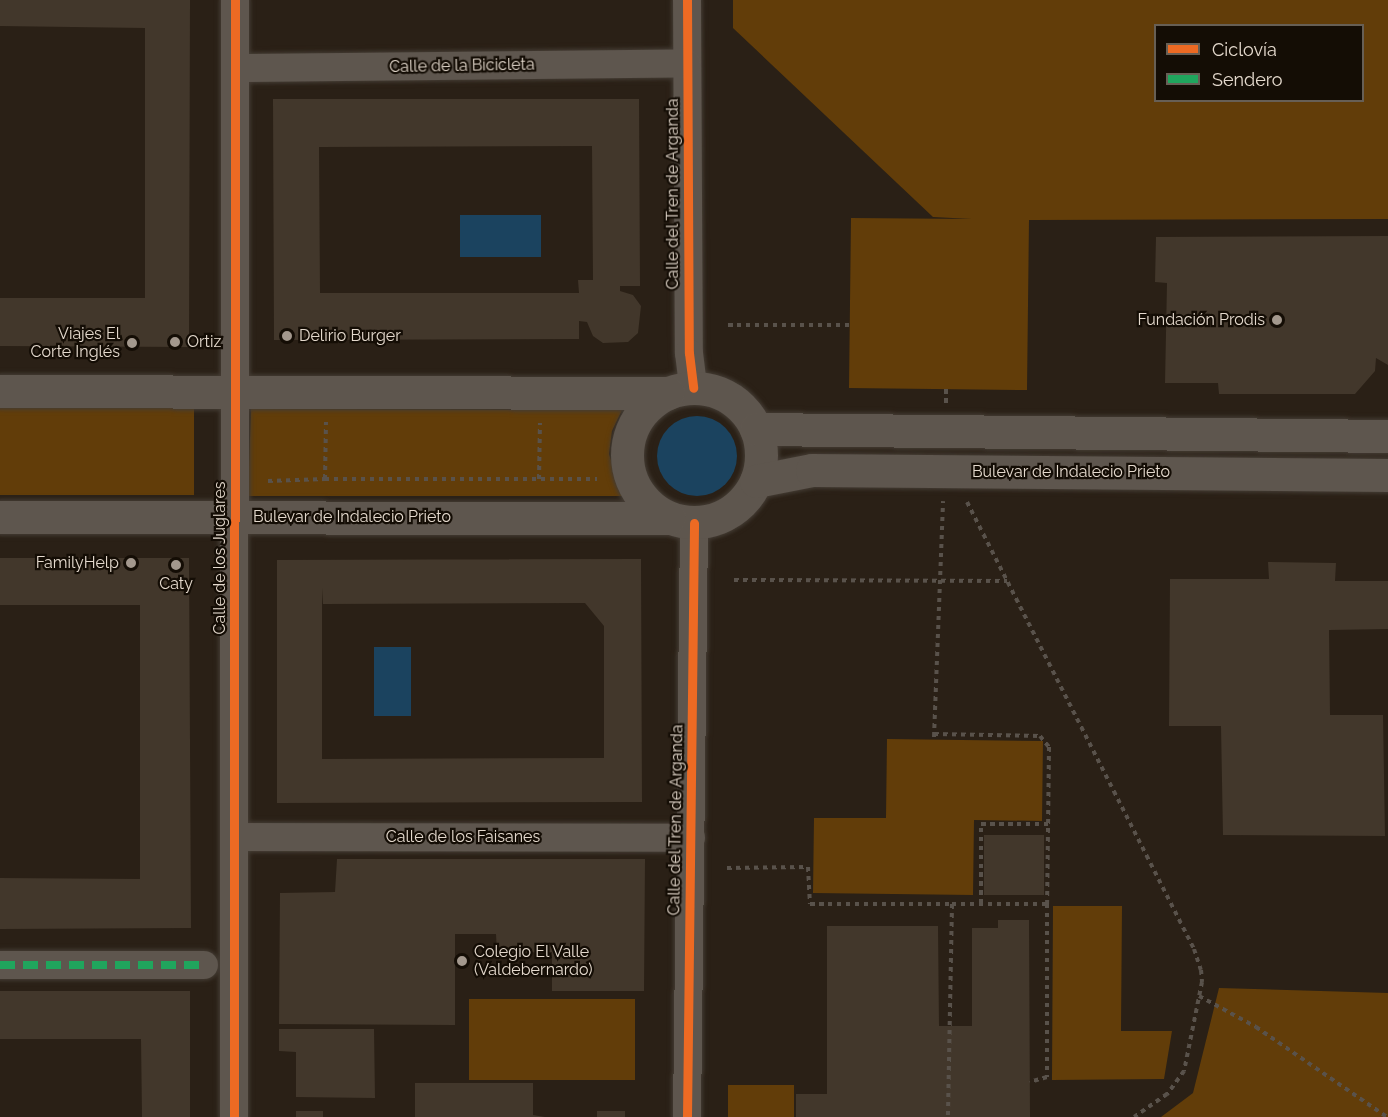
<!DOCTYPE html>
<html>
<head>
<meta charset="utf-8">
<style>
	body { margin:0 }
	#map { position:relative; width:1388px; height:1117px; overflow:hidden; background:#2a2016; font-family:Raleway,sans-serif }
	div>[style] { position:absolute }
	.green>* { inset:0; background:#623d09; transform-origin:0 0 }
	.water>* { inset:0; background:#1b435f; transform-origin:0 0 }
	.round { border-radius:50% }
	.building>* { inset:0; background:#42372b; transform-origin:0 0 }
	.path>* { height:4px; margin-top:-2px; transform-origin:0; background:repeating-linear-gradient(90deg,#59524b 0 4.5px,transparent 0 9px) }
	.roads { filter:drop-shadow(0 0 2px #443c34) drop-shadow(0 0 2px #443c34) }
	.street>* { height:28px; margin:-14px; padding:0 14px; transform-origin:14px; border-radius:14px; background:#5e564e }
	.secondary>* { height:33px; margin:-16.5px; padding:0 16.5px; transform-origin:16.5px; border-radius:16.5px; background:#5e564e }
	.secondary>.ring { margin:-16.5px; padding:0; box-sizing:content-box; background:none; border:33px solid #5e564e; border-radius:50% }
	.quiet>* { height:8px; margin-top:-4px; transform-origin:0; background:repeating-linear-gradient(90deg,#20a55d 0 15px,transparent 0 23px) }
	.cycleway>* { height:9px; margin:-4.5px; padding:0 4.5px; transform-origin:4.5px; border-radius:4.5px; background:#ed6a23 }
	.dots>* { width:16px; height:16px; translate:-50% -50%; box-sizing:border-box; border:3px solid #140d05; border-radius:50% }
	span { translate:-50% -50%; white-space:nowrap; text-align:center; line-height:1.15; -webkit-text-stroke:4.5px #140d05; paint-order:stroke }
	.street-label { font-size:16px; color:#e4d9cd }
	.poi-label { font-size:16px; color:#e4d9cd }
	.right { translate:-100% -50%; text-align:right }
	.left { translate:0 -50%; text-align:left }
	.legend { position:absolute; left:1154px; top:24px; width:210px; height:78px; box-sizing:border-box; background:#140d05; border:2px solid #675f55; margin:0; padding:8px 10px; list-style:none; font-size:18px; color:#e4d9cd }
	.legend li { display:flex; align-items:center; gap:12px; height:30px }
	.legend b { width:30px; border:2px solid #675f55 }
</style>
</head>
<body>
<div id="map">
	<div class="green">
		<i style="clip-path:polygon(evenodd,733px 0,1388px 0,1388px 219px,1029px 220px,1027px 390px,849px 388px,851px 218px,972px 219px,933px 217px,733px 28px,733px 0,1156px 26px,1362px 26px,1362px 100px,1156px 100px,1156px 26px)"></i>
		<i style="left:0;top:407px;width:194px;height:88px"></i>
		<i style="clip-path:polygon(251px 409px,622px 410px,612px 431px,609px 454px,622px 496px,248px 496px)"></i>
		<i style="clip-path:polygon(887px 739px,1043px 741px,1042px 821px,974px 820px,973px 895px,813px 893px,814px 818px,886px 818px)"></i>
		<i style="clip-path:polygon(1053px 906px,1122px 906px,1121px 1031px,1172px 1031px,1164px 1079px,1052px 1080px)"></i>
		<i style="clip-path:polygon(1219px 988px,1388px 993px,1388px 1117px,1161px 1117px,1193px 1093px)"></i>
		<i style="left:469px;top:999px;width:166px;height:81px"></i>
		<i style="left:728px;top:1085px;width:66px;height:32px"></i>
	</div>
	<div class="water">
		<i style="left:460px;top:215px;width:81px;height:42px"></i>
		<i class="round" style="left:657px;top:416px;width:80px;height:80px"></i>
		<i style="left:374px;top:647px;width:37px;height:69px"></i>
	</div>
	<div class="building">
		<i style="clip-path:polygon(0 0,190px 0,189px 347px,0 346px,0 298px,145px 298px,145px 28px,0 26px)"></i>
		<i style="clip-path:polygon(evenodd,273px 99px,639px 99px,640px 286px,620px 286px,620px 291px,633px 295px,641px 306px,638px 333px,628px 342px,603px 343px,593px 336px,587px 322px,579px 321px,579px 339px,274px 340px,273px 99px,592px 146px,593px 280px,578px 280px,579px 293px,320px 293px,319px 147px,592px 146px)"></i>
		<i style="clip-path:polygon(1388px 236px,1388px 365px,1376px 358px,1375px 371px,1355px 394px,1219px 394px,1218px 383px,1165px 383px,1167px 283px,1155px 282px,1156px 237px)"></i>
		<i style="clip-path:polygon(0 558px,189px 558px,191px 928px,0 929px,0 878px,140px 879px,140px 605px,0 605px)"></i>
		<i style="clip-path:polygon(evenodd,641px 559px,642px 802px,277px 803px,277px 560px,641px 559px,322px 588px,323px 604px,585px 603px,604px 626px,604px 758px,322px 759px,322px 588px)"></i>
		<i style="clip-path:polygon(1268px 562px,1336px 563px,1335px 581px,1388px 581px,1388px 629px,1329px 630px,1330px 715px,1383px 715px,1385px 836px,1223px 835px,1221px 726px,1169px 726px,1170px 579px,1269px 579px)"></i>
		<i style="left:984px;top:835px;width:60px;height:60px"></i>
		<i style="clip-path:polygon(337px 859px,645px 859px,644px 991px,552px 991px,552px 952px,497px 953px,496px 934px,455px 934px,455px 1025px,279px 1024px,280px 893px,335px 892px)"></i>
		<i style="clip-path:polygon(998px 920px,1029px 920px,1030px 1117px,796px 1117px,796px 1094px,827px 1094px,827px 926px,938px 926px,939px 1026px,972px 1026px,972px 928px,998px 928px)"></i>
		<i style="clip-path:polygon(0 991px,190px 991px,190px 1117px,142px 1117px,141px 1039px,0 1039px)"></i>
		<i style="clip-path:polygon(279px 1029px,374px 1029px,375px 1098px,296px 1097px,296px 1052px,279px 1051px)"></i>
		<i style="clip-path:polygon(415px 1083px,533px 1083px,533px 1115px,545px 1117px,415px 1117px)"></i>
		<i style="left:296px;top:1111px;width:27px;height:6px"></i>
		<i style="left:597px;top:1111px;width:28px;height:6px"></i>
	</div>
	<div class="path">
		<i style="left:728px;top:325px;width:122px"></i>
		<i style="left:946px;top:403px;width:14px;rotate:-90deg"></i>
		<i style="left:325px;top:479px;width:272px"></i>
		<i style="left:539px;top:479px;width:56px;rotate:-89deg"></i>
		<i style="left:268px;top:481px;width:57px;rotate:-2deg"></i>
		<i style="left:325px;top:479px;width:57px;rotate:-89deg"></i>
		<i style="left:967px;top:502px;width:501px;rotate:63.08deg"></i>
		<i style="left:1194px;top:949px;width:22px;rotate:72deg"></i>
		<i style="left:1201px;top:970px;width:12px;rotate:85deg"></i>
		<i style="left:1202px;top:982px;width:91px;rotate:101.4deg"></i>
		<i style="left:1184px;top:1071px;width:29px;rotate:126deg"></i>
		<i style="left:1167px;top:1094px;width:40px;rotate:145.1deg"></i>
		<i style="left:734px;top:580px;width:273px;rotate:0.2deg"></i>
		<i style="left:934px;top:734px;width:106px;rotate:1.1deg"></i>
		<i style="left:1040px;top:736px;width:14px;rotate:51deg"></i>
		<i style="left:1049px;top:747px;width:157px;rotate:90.7deg"></i>
		<i style="left:934px;top:737px;width:236px;rotate:-87.8deg"></i>
		<i style="left:727px;top:868px;width:81px;rotate:-0.7deg"></i>
		<i style="left:808px;top:867px;width:37px;rotate:87deg"></i>
		<i style="left:810px;top:904px;width:142px"></i>
		<i style="left:952px;top:904px;width:213px;rotate:91.1deg"></i>
		<i style="left:952px;top:904px;width:95px"></i>
		<i style="left:1047px;top:904px;width:173px;rotate:90deg"></i>
		<i style="left:1047px;top:1077px;width:18px;rotate:164deg"></i>
		<i style="left:981px;top:904px;width:80px;rotate:-90deg"></i>
		<i style="left:981px;top:824px;width:67px"></i>
		<i style="left:1199px;top:996px;width:65px;rotate:28.5deg"></i>
		<i style="left:1256px;top:1027px;width:159px;rotate:34.5deg"></i>
	</div>
	<div class="roads">
		<div class="street">
			<i style="left:687px;top:0;width:353px;rotate:89.7deg"></i>
			<i style="left:689px;top:353px;width:35px;rotate:83deg"></i>
			<i style="left:237px;top:68px;width:450px;rotate:-0.6deg"></i>
			<i style="left:235px;top:837px;width:456px;rotate:0.1deg"></i>
			<i style="left:0;top:965px;width:204px"></i>
			<i style="left:234px;top:1117px;width:1117px;rotate:-89.95deg"></i>
			<i style="left:687px;top:1117px;width:594px;rotate:-89.32deg"></i>
		</div>
		<div class="secondary">
			<i class="ring" style="left:627px;top:388px;width:101px;height:101px"></i>
			<i style="left:0;top:391px;width:668px;rotate:0.17deg"></i>
			<i style="left:756px;top:429px;width:632px;rotate:0.63deg"></i>
			<i style="left:756px;top:481px;width:57px;rotate:-11.1deg"></i>
			<i style="left:812px;top:470px;width:576px;rotate:0.5deg"></i>
			<i style="left:0;top:517px;width:669px;rotate:0.09deg"></i>
		</div>
	</div>
	<div class="quiet">
		<i style="left:0;top:965px;width:204px"></i>
	</div>
	<div class="cycleway">
		<i style="left:687px;top:0;width:353px;rotate:89.7deg"></i>
		<i style="left:689px;top:353px;width:35px;rotate:83deg"></i>
		<i style="left:234px;top:1117px;width:1117px;rotate:-89.95deg"></i>
		<i style="left:687px;top:1117px;width:594px;rotate:-89.32deg"></i>
	</div>
	<div class="dots">
		<i style="left:1277px;top:320px;background:#a3988d"></i>
		<i style="left:287px;top:336px;background:#a3988d"></i>
		<i style="left:175px;top:342px;background:#a3988d"></i>
		<i style="left:132px;top:343px;background:#a3988d"></i>
		<i style="left:131px;top:563px;background:#a3988d"></i>
		<i style="left:176px;top:565px;background:#a3988d"></i>
		<i style="left:462px;top:961px;background:#a3988d"></i>
	</div>
	<div class="street-label">
		<span style="left:462px;top:66px;rotate:-1deg">Calle de la Bicicleta</span>
		<span style="left:673px;top:194px;rotate:-90deg">Calle del Tren de Arganda</span>
		<span style="left:1071px;top:472px">Bulevar de Indalecio Prieto</span>
		<span style="left:352px;top:517px">Bulevar de Indalecio Prieto</span>
		<span style="left:220px;top:558px;rotate:-90deg">Calle de los Juglares</span>
		<span style="left:676px;top:820px;rotate:-89deg">Calle del Tren de Arganda</span>
		<span style="left:463px;top:837px">Calle de los Faisanes</span>
	</div>
	<div class="poi-label">
		<span class="right" style="left:1265px;top:320px">Fundación Prodis</span>
		<span class="right" style="left:120px;top:343px">Viajes El<br>Corte Inglés</span>
		<span class="left" style="left:299px;top:336px">Delirio Burger</span>
		<span class="left" style="left:187px;top:342px">Ortiz</span>
		<span class="right" style="left:119px;top:563px">FamilyHelp</span>
		<span style="left:176px;top:584px">Caty</span>
		<span class="left" style="left:474px;top:961px">Colegio El Valle<br>(Valdebernardo)</span>
	</div>
	<ul class="legend">
	<li><b style="height:8px;background:#ed6a23"></b>Ciclovía</li>
	<li><b style="height:8px;background:#20a55d"></b>Sendero</li>
	</ul>
</div>
</body>
</html>
